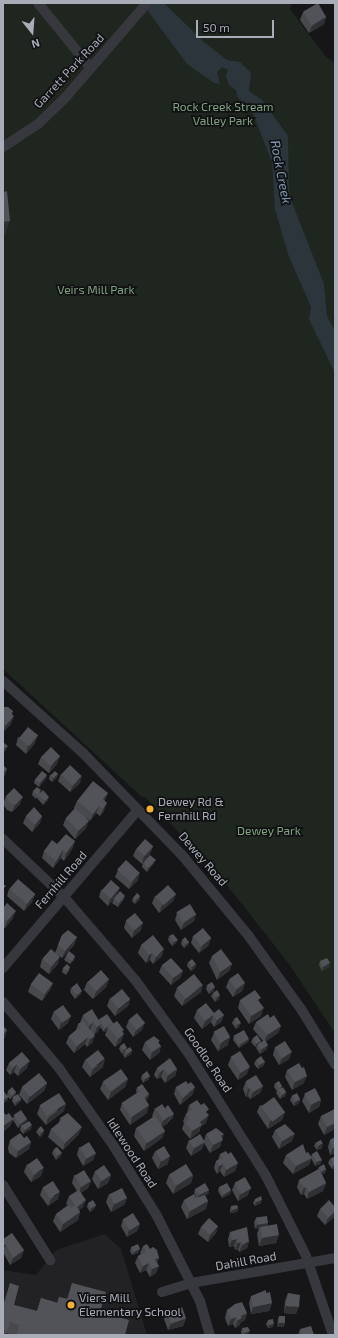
<!DOCTYPE html>
<html>
<head>
<meta charset="utf-8">
<style>
	body { margin:0 }
	#map { position:relative; width:338px; height:1338px; overflow:hidden; background:#161618; font-family:"Exo 2",sans-serif }
	div>[style] { position:absolute }
	.built>* { inset:0; background:#222225 }
	.green>* { inset:0; background:#1e261f }
	.water>* { inset:0; background:#2c353c }
	.minor>* { height:10px; margin:-5px; padding:0 5px; transform-origin:5px; border-radius:5px; background:#37383d }
	.wall>* { inset:0; background:#47494d }
	.shaded-wall>* { inset:0; background:#2f3033 }
	.building>* { inset:0; background:#525359; transform-origin:0 0 }
	.dots>* { width:11px; height:11px; translate:-50% -50%; box-sizing:border-box; border:2px solid #111113; border-radius:50% }
	span { translate:-50% -50%; white-space:nowrap; text-align:center; line-height:1.15; -webkit-text-stroke:3.5px #111113; paint-order:stroke }
	.street-label { font-size:12px; color:#a8adb8 }
	.park-label { font-size:12px; color:#7fa381 }
	.poi-label { font-size:12px; color:#a8adb8 }
	.left { translate:0 -50%; text-align:left }
	.water-label { font-size:13px; color:#7f9bb3; font-style:italic }
	.frame { position:absolute; inset:0; border:4px solid #a8adb8; pointer-events:none }
	.north { position:absolute; left:12px; top:12px; width:40px; height:40px; -webkit-text-stroke:3px #111113; paint-order:stroke; rotate:163deg; font-size:11px; font-weight:700; line-height:16px; text-align:center; color:#a8adb8 }
	.north::after { content:''; display:block; margin:auto; width:14px; height:18px; background:#a8adb8; clip-path:polygon(50% 0,100% 100%,50% 72%,0 100%) }
	.scale { position:absolute; left:196px; top:20px; width:78px; height:18px; box-sizing:border-box; border:2px solid #a8adb8; border-top:0; padding-left:5px; font-size:12px; line-height:14px; white-space:nowrap; color:#a8adb8; -webkit-text-stroke:3px #111113; paint-order:stroke }
</style>
</head>
<body>
<div id="map">
	<div class="built">
		<i style="clip-path:polygon(105px 1234px,121px 1249px,147px 1335px,3px 1335px,3px 1270px,36px 1275px,56px 1250px)"></i>
	</div>
	<div class="green">
		<i style="clip-path:polygon(3px 3px,292px 3px,290px 9px,326px 57px,335px 63px,335px 1033px,289px 964px,215px 870px,145px 797px,142px 797px,3px 669px)"></i>
	</div>
	<div class="water">
		<i style="clip-path:polygon(142px 3px,164px 3px,204px 42px,227px 60px,240px 62px,251px 73px,249px 91px,262px 100px,288px 136px,289px 195px,324px 284px,327px 316px,335px 331px,335px 373px,309px 319px,311px 307px,288px 254px,275px 209px,272px 162px,252px 111px,238px 98px,236px 90px,229px 85px,226px 76px,228px 70px,222px 67px,217px 72px,220px 84px,214px 83px,187px 64px)"></i>
	</div>
	<div class="minor">
		<i style="left:38px;top:3px;width:82px;rotate:50.9deg"></i>
		<i style="left:3px;top:147px;width:42px;rotate:-33.3deg"></i>
		<i style="left:38px;top:124px;width:37px;rotate:-44deg"></i>
		<i style="left:65px;top:98px;width:125px;rotate:-49.2deg"></i>
		<i style="left:3px;top:681px;width:108px;rotate:42deg"></i>
		<i style="left:83px;top:753px;width:142px;rotate:45.9deg"></i>
		<i style="left:182px;top:855px;width:104px;rotate:50.5deg"></i>
		<i style="left:248px;top:935px;width:91px;rotate:54.4deg"></i>
		<i style="left:301px;top:1009px;width:65px;rotate:58.3deg"></i>
		<i style="left:3px;top:839px;width:84px;rotate:43.6deg"></i>
		<i style="left:64px;top:897px;width:111px;rotate:49.4deg"></i>
		<i style="left:136px;top:981px;width:90px;rotate:54deg"></i>
		<i style="left:189px;top:1054px;width:144px;rotate:57.7deg"></i>
		<i style="left:266px;top:1176px;width:89px;rotate:63.4deg"></i>
		<i style="left:306px;top:1256px;width:83px;rotate:71.1deg"></i>
		<i style="left:3px;top:968px;width:208px;rotate:-49.5deg"></i>
		<i style="left:3px;top:1002px;width:87px;rotate:49.7deg"></i>
		<i style="left:59px;top:1068px;width:94px;rotate:55deg"></i>
		<i style="left:113px;top:1145px;width:84px;rotate:58.2deg"></i>
		<i style="left:157px;top:1216px;width:95px;rotate:63.2deg"></i>
		<i style="left:200px;top:1301px;width:35px;rotate:74deg"></i>
		<i style="left:3px;top:1185px;width:89px;rotate:57.9deg"></i>
		<i style="left:162px;top:1292px;width:30px;rotate:-17deg"></i>
		<i style="left:191px;top:1283px;width:146px;rotate:-9.8deg"></i>
	</div>
	<div class="wall">
		<i style="clip-path:polygon(303px 12px,326px 17px,324px 24px,309px 33px,300px 20px)"></i>
		<i style="clip-path:polygon(3px 709px,13px 711px,12px 714px,11px 724px,3px 732px)"></i>
		<i style="clip-path:polygon(18px 737px,35px 743px,26px 754px,16px 745px)"></i>
		<i style="clip-path:polygon(41px 757px,57px 764px,49px 773px,38px 764px)"></i>
		<i style="clip-path:polygon(58px 774px,57px 777px,52px 782px,49px 779px,50px 775px)"></i>
		<i style="clip-path:polygon(61px 774px,80px 783px,70px 792px,58px 781px)"></i>
		<i style="clip-path:polygon(47px 775px,46px 778px,39px 787px,34px 783px,35px 779px)"></i>
		<i style="clip-path:polygon(41px 790px,40px 793px,48px 800px,43px 805px,37px 798px,37px 797px,36px 799px,32px 795px,33px 791px)"></i>
		<i style="clip-path:polygon(108px 793px,104px 801px,104px 811px,100px 816px,96px 813px,90px 821px,86px 818px,86px 828px,75px 839px,63px 825px,66px 818px,75px 809px,74px 808px,77px 801px)"></i>
		<i style="clip-path:polygon(6px 796px,20px 804px,12px 812px,7px 810px,3px 804px)"></i>
		<i style="clip-path:polygon(26px 816px,42px 816px,40px 823px,32px 832px,23px 823px)"></i>
		<i style="clip-path:polygon(75px 841px,72px 849px,64px 861px,61px 858px,53px 868px,42px 858px,44px 851px,57px 844px)"></i>
		<i style="clip-path:polygon(153px 846px,150px 854px,142px 864px,133px 856px,136px 849px)"></i>
		<i style="clip-path:polygon(143px 863px,154px 863px,147px 872px,142px 867px)"></i>
		<i style="clip-path:polygon(118px 870px,138px 880px,129px 889px,115px 877px)"></i>
		<i style="clip-path:polygon(9px 889px,35px 894px,32px 902px,24px 911px,7px 896px)"></i>
		<i style="clip-path:polygon(101px 890px,117px 895px,124px 899px,118px 907px,112px 903px,115px 897px,108px 906px,99px 897px)"></i>
		<i style="clip-path:polygon(176px 894px,173px 901px,159px 913px,152px 903px,155px 896px)"></i>
		<i style="clip-path:polygon(140px 896px,139px 900px,135px 904px,132px 901px,133px 898px)"></i>
		<i style="clip-path:polygon(3px 908px,13px 918px,5px 928px,3px 927px)"></i>
		<i style="clip-path:polygon(177px 913px,196px 914px,194px 921px,181px 930px,175px 920px)"></i>
		<i style="clip-path:polygon(126px 921px,141px 930px,132px 938px,124px 928px)"></i>
		<i style="clip-path:polygon(62px 935px,77px 937px,74px 945px,62px 958px,55px 953px)"></i>
		<i style="clip-path:polygon(169px 936px,176px 943px,172px 946px,168px 940px)"></i>
		<i style="clip-path:polygon(193px 936px,211px 938px,208px 946px,199px 953px,191px 943px)"></i>
		<i style="clip-path:polygon(182px 940px,189px 942px,188px 945px,184px 948px,181px 944px)"></i>
		<i style="clip-path:polygon(141px 945px,162px 956px,153px 964px,150px 960px,146px 963px,138px 953px)"></i>
		<i style="clip-path:polygon(66px 956px,75px 956px,74px 960px,70px 964px,64px 960px)"></i>
		<i style="clip-path:polygon(212px 956px,232px 964px,229px 971px,217px 980px,209px 963px)"></i>
		<i style="clip-path:polygon(42px 959px,58px 964px,49px 974px,40px 967px)"></i>
		<i style="clip-path:polygon(320px 961px,329px 967px,322px 971px,319px 965px)"></i>
		<i style="clip-path:polygon(188px 962px,196px 964px,195px 968px,191px 971px,187px 966px)"></i>
		<i style="clip-path:polygon(162px 965px,183px 971px,180px 978px,171px 985px,159px 972px)"></i>
		<i style="clip-path:polygon(70px 967px,69px 970px,66px 975px,62px 972px,63px 968px)"></i>
		<i style="clip-path:polygon(109px 979px,106px 987px,93px 999px,84px 990px,87px 982px)"></i>
		<i style="clip-path:polygon(229px 980px,245px 983px,242px 991px,233px 997px,226px 987px)"></i>
		<i style="clip-path:polygon(53px 983px,50px 990px,42px 1001px,28px 992px,31px 984px)"></i>
		<i style="clip-path:polygon(207px 985px,214px 991px,209px 994px,206px 989px)"></i>
		<i style="clip-path:polygon(71px 988px,81px 994px,75px 999px,70px 992px)"></i>
		<i style="clip-path:polygon(177px 988px,201px 992px,182px 1006px,174px 996px)"></i>
		<i style="clip-path:polygon(213px 993px,219px 999px,215px 1002px,211px 996px)"></i>
		<i style="clip-path:polygon(110px 998px,130px 999px,128px 1006px,115px 1016px,107px 1006px)"></i>
		<i style="clip-path:polygon(240px 1000px,259px 1002px,261px 1016px,249px 1024px,238px 1008px)"></i>
		<i style="clip-path:polygon(197px 1010px,214px 1013px,224px 1015px,221px 1022px,214px 1027px,211px 1022px,202px 1029px,194px 1018px)"></i>
		<i style="clip-path:polygon(54px 1011px,68px 1023px,59px 1030px,51px 1019px)"></i>
		<i style="clip-path:polygon(83px 1015px,99px 1021px,99px 1020px,113px 1023px,123px 1033px,121px 1042px,115px 1047px,105px 1035px,107px 1030px,104px 1032px,100px 1027px,98px 1031px,94px 1035px,92px 1043px,87px 1047px,85px 1044px,74px 1053px,66px 1043px,69px 1036px,76px 1030px,78px 1024px,80px 1023px)"></i>
		<i style="clip-path:polygon(270px 1018px,281px 1026px,278px 1033px,266px 1041px,267px 1049px,260px 1054px,256px 1048px,257px 1046px,255px 1047px,251px 1042px,253px 1038px,261px 1041px,260px 1043px,263px 1041px,253px 1029px,256px 1022px)"></i>
		<i style="clip-path:polygon(234px 1019px,239px 1027px,236px 1029px,232px 1023px)"></i>
		<i style="clip-path:polygon(129px 1020px,142px 1030px,133px 1037px,126px 1027px)"></i>
		<i style="clip-path:polygon(214px 1033px,228px 1045px,218px 1051px,211px 1040px)"></i>
		<i style="clip-path:polygon(234px 1036px,249px 1039px,248px 1042px,239px 1048px,233px 1040px)"></i>
		<i style="clip-path:polygon(145px 1042px,161px 1046px,159px 1053px,150px 1060px,142px 1050px)"></i>
		<i style="clip-path:polygon(120px 1046px,127px 1050px,132px 1050px,131px 1054px,125px 1058px,123px 1055px,124px 1053px,122px 1054px,119px 1049px)"></i>
		<i style="clip-path:polygon(275px 1047px,289px 1059px,279px 1065px,273px 1055px)"></i>
		<i style="clip-path:polygon(22px 1052px,27px 1068px,18px 1076px,14px 1072px,10px 1075px,6px 1070px,9px 1063px)"></i>
		<i style="clip-path:polygon(231px 1057px,247px 1074px,238px 1080px,228px 1065px)"></i>
		<i style="clip-path:polygon(85px 1060px,103px 1067px,90px 1077px,82px 1067px)"></i>
		<i style="clip-path:polygon(256px 1060px,265px 1062px,263px 1066px,258px 1069px,254px 1064px)"></i>
		<i style="clip-path:polygon(157px 1068px,177px 1069px,175px 1076px,165px 1083px,161px 1077px,157px 1079px,154px 1075px)"></i>
		<i style="clip-path:polygon(302px 1068px,304px 1083px,292px 1090px,285px 1077px,287px 1070px)"></i>
		<i style="clip-path:polygon(142px 1075px,150px 1076px,148px 1080px,143px 1083px,141px 1078px)"></i>
		<i style="clip-path:polygon(128px 1079px,125px 1087px,108px 1100px,100px 1089px,103px 1082px)"></i>
		<i style="clip-path:polygon(246px 1081px,263px 1086px,260px 1093px,250px 1099px,248px 1096px,246px 1097px,243px 1089px)"></i>
		<i style="clip-path:polygon(47px 1083px,44px 1091px,27px 1104px,19px 1095px,22px 1087px)"></i>
		<i style="clip-path:polygon(275px 1083px,282px 1086px,281px 1088px,286px 1092px,285px 1096px,280px 1099px,276px 1093px,277px 1091px,274px 1087px)"></i>
		<i style="clip-path:polygon(188px 1084px,195px 1087px,192px 1095px,180px 1105px,174px 1094px,176px 1087px)"></i>
		<i style="clip-path:polygon(137px 1087px,149px 1094px,148px 1098px,146px 1100px,147px 1113px,130px 1125px,120px 1110px,122px 1103px,137px 1093px,136px 1091px)"></i>
		<i style="clip-path:polygon(8px 1091px,16px 1092px,15px 1096px,21px 1099px,20px 1102px,15px 1106px,12px 1101px,13px 1097px,10px 1099px,8px 1097px,7px 1101px,7px 1095px)"></i>
		<i style="clip-path:polygon(305px 1094px,321px 1100px,319px 1107px,309px 1113px,302px 1101px)"></i>
		<i style="clip-path:polygon(292px 1096px,300px 1099px,299px 1103px,294px 1106px,290px 1100px)"></i>
		<i style="clip-path:polygon(189px 1105px,207px 1114px,206px 1123px,201px 1126px,199px 1132px,190px 1139px,182px 1129px,184px 1123px,183px 1121px,186px 1114px,187px 1113px)"></i>
		<i style="clip-path:polygon(260px 1105px,285px 1112px,282px 1120px,268px 1129px,257px 1112px)"></i>
		<i style="clip-path:polygon(40px 1106px,64px 1111px,46px 1125px,37px 1114px)"></i>
		<i style="clip-path:polygon(155px 1108px,165px 1108px,173px 1118px,169px 1121px,167px 1124px,162px 1127px,165px 1131px,162px 1138px,144px 1151px,134px 1136px,136px 1128px,153px 1117px,152px 1116px)"></i>
		<i style="clip-path:polygon(335px 1109px,335px 1129px,324px 1135px,318px 1124px,321px 1116px)"></i>
		<i style="clip-path:polygon(3px 1112px,6px 1115px,13px 1118px,14px 1116px,27px 1119px,26px 1122px,18px 1128px,13px 1120px,10px 1126px,3px 1132px)"></i>
		<i style="clip-path:polygon(60px 1118px,79px 1134px,63px 1150px,48px 1137px,51px 1129px,59px 1123px)"></i>
		<i style="clip-path:polygon(21px 1126px,31px 1129px,23px 1134px,20px 1130px)"></i>
		<i style="clip-path:polygon(38px 1129px,44px 1130px,43px 1134px,40px 1137px,36px 1132px)"></i>
		<i style="clip-path:polygon(275px 1130px,292px 1141px,279px 1149px,272px 1137px)"></i>
		<i style="clip-path:polygon(206px 1134px,222px 1139px,220px 1147px,210px 1153px,204px 1143px,202px 1149px,191px 1156px,186px 1148px,189px 1140px,204px 1141px)"></i>
		<i style="clip-path:polygon(335px 1137px,335px 1153px,330px 1155px,328px 1147px,330px 1140px)"></i>
		<i style="clip-path:polygon(10px 1140px,31px 1142px,29px 1149px,16px 1158px,9px 1153px,8px 1148px)"></i>
		<i style="clip-path:polygon(316px 1142px,322px 1148px,317px 1150px,314px 1146px)"></i>
		<i style="clip-path:polygon(79px 1147px,96px 1153px,93px 1160px,83px 1166px,77px 1155px)"></i>
		<i style="clip-path:polygon(54px 1149px,61px 1156px,56px 1160px,52px 1153px)"></i>
		<i style="clip-path:polygon(155px 1151px,168px 1164px,158px 1169px,152px 1158px)"></i>
		<i style="clip-path:polygon(220px 1154px,238px 1163px,235px 1171px,224px 1177px,220px 1171px,217px 1174px,214px 1168px,216px 1161px,218px 1160px)"></i>
		<i style="clip-path:polygon(312px 1154px,322px 1160px,320px 1164px,315px 1166px,311px 1158px,309px 1165px,293px 1174px,283px 1163px,286px 1155px,311px 1157px)"></i>
		<i style="clip-path:polygon(330px 1159px,335px 1168px,332px 1169px,328px 1163px)"></i>
		<i style="clip-path:polygon(27px 1164px,41px 1176px,31px 1182px,24px 1172px)"></i>
		<i style="clip-path:polygon(319px 1167px,326px 1169px,325px 1173px,322px 1174px,326px 1183px,323px 1191px,307px 1199px,304px 1194px,301px 1195px,297px 1187px,299px 1180px,317px 1170px)"></i>
		<i style="clip-path:polygon(95px 1171px,111px 1175px,108px 1183px,98px 1189px,92px 1179px)"></i>
		<i style="clip-path:polygon(74px 1175px,91px 1181px,88px 1188px,81px 1193px,83px 1207px,79px 1210px,80px 1212px,78px 1220px,60px 1232px,53px 1221px,56px 1214px,68px 1205px,66px 1204px,69px 1196px,77px 1191px,72px 1183px)"></i>
		<i style="clip-path:polygon(169px 1175px,193px 1175px,191px 1183px,173px 1194px,166px 1183px)"></i>
		<i style="clip-path:polygon(235px 1183px,248px 1195px,238px 1201px,232px 1190px)"></i>
		<i style="clip-path:polygon(43px 1187px,58px 1199px,48px 1206px,40px 1195px)"></i>
		<i style="clip-path:polygon(219px 1187px,231px 1190px,230px 1194px,222px 1198px,218px 1191px)"></i>
		<i style="clip-path:polygon(195px 1189px,209px 1190px,208px 1194px,204px 1195px,208px 1201px,206px 1209px,187px 1219px,181px 1207px,184px 1200px,196px 1197px,194px 1193px)"></i>
		<i style="clip-path:polygon(109px 1194px,127px 1198px,124px 1205px,111px 1212px,106px 1202px)"></i>
		<i style="clip-path:polygon(255px 1199px,261px 1203px,255px 1206px,253px 1203px)"></i>
		<i style="clip-path:polygon(88px 1203px,96px 1205px,94px 1209px,90px 1212px,87px 1207px)"></i>
		<i style="clip-path:polygon(231px 1206px,238px 1208px,237px 1212px,230px 1213px,230px 1210px)"></i>
		<i style="clip-path:polygon(335px 1207px,335px 1215px,334px 1217px,325px 1225px,317px 1216px,320px 1209px)"></i>
		<i style="clip-path:polygon(256px 1218px,268px 1223px,267px 1226px,279px 1235px,276px 1243px,259px 1246px,257px 1234px,259px 1228px,255px 1229px,254px 1222px)"></i>
		<i style="clip-path:polygon(123px 1219px,140px 1224px,137px 1231px,127px 1237px,121px 1226px)"></i>
		<i style="clip-path:polygon(218px 1226px,216px 1233px,208px 1242px,198px 1234px,201px 1227px)"></i>
		<i style="clip-path:polygon(230px 1232px,249px 1241px,247px 1248px,239px 1252px,238px 1250px,235px 1250px,234px 1246px,229px 1247px,228px 1239px)"></i>
		<i style="clip-path:polygon(3px 1239px,24px 1250px,21px 1258px,10px 1265px,3px 1252px)"></i>
		<i style="clip-path:polygon(143px 1246px,150px 1249px,159px 1258px,157px 1263px,159px 1266px,156px 1273px,150px 1277px,146px 1270px,140px 1273px,135px 1263px,138px 1256px,141px 1254px,140px 1253px)"></i>
		<i style="clip-path:polygon(131px 1247px,138px 1253px,132px 1255px,130px 1251px)"></i>
		<i style="clip-path:polygon(10px 1283px,14px 1305px,37px 1311px,41px 1298px,57px 1303px,59px 1297px,67px 1299px,72px 1283px,125px 1335px,13px 1335px,6px 1333px,6px 1335px,3px 1335px,3px 1302px,4px 1302px)"></i>
		<i style="clip-path:polygon(266px 1293px,272px 1303px,269px 1311px,251px 1314px,249px 1303px,251px 1296px)"></i>
		<i style="clip-path:polygon(288px 1293px,296px 1314px,284px 1313px,285px 1301px)"></i>
		<i style="clip-path:polygon(227px 1310px,247px 1313px,245px 1320px,241px 1322px,239px 1326px,235px 1328px,233px 1324px,228px 1326px,225px 1318px)"></i>
		<i style="clip-path:polygon(167px 1311px,186px 1318px,183px 1326px,168px 1330px,164px 1319px)"></i>
		<i style="clip-path:polygon(279px 1316px,284px 1327px,277px 1327px,278px 1319px)"></i>
		<i style="clip-path:polygon(268px 1320px,273px 1327px,268px 1328px,266px 1324px)"></i>
		<i style="clip-path:polygon(242px 1328px,248px 1335px,242px 1335px,241px 1332px)"></i>
		<i style="clip-path:polygon(300px 1329px,314px 1335px,298px 1335px)"></i>
	</div>
	<div class="shaded-wall">
		<i style="clip-path:polygon(326px 17px,324px 24px,309px 33px,312px 26px)"></i>
		<i style="clip-path:polygon(10px 221px,5px 235px,3px 235px,3px 222px)"></i>
		<i style="clip-path:polygon(14px 716px,11px 724px,3px 732px,6px 725px)"></i>
		<i style="clip-path:polygon(38px 735px,35px 743px,26px 754px,28px 746px)"></i>
		<i style="clip-path:polygon(8px 746px,6px 750px,3px 753px,4px 749px)"></i>
		<i style="clip-path:polygon(60px 756px,57px 764px,49px 773px,51px 766px)"></i>
		<i style="clip-path:polygon(7px 769px,5px 776px,3px 778px,3px 774px)"></i>
		<i style="clip-path:polygon(58px 774px,57px 777px,52px 782px,53px 778px)"></i>
		<i style="clip-path:polygon(47px 775px,46px 778px,39px 787px,40px 783px)"></i>
		<i style="clip-path:polygon(82px 776px,80px 783px,70px 792px,73px 785px)"></i>
		<i style="clip-path:polygon(108px 793px,105px 800px,100px 807px,103px 799px)"></i>
		<i style="clip-path:polygon(23px 797px,20px 804px,12px 812px,15px 805px)"></i>
		<i style="clip-path:polygon(49px 797px,48px 800px,43px 805px,45px 801px)"></i>
		<i style="clip-path:polygon(107px 803px,104px 811px,100px 816px,103px 809px)"></i>
		<i style="clip-path:polygon(99px 806px,96px 813px,90px 821px,93px 814px)"></i>
		<i style="clip-path:polygon(42px 816px,40px 823px,32px 832px,35px 825px)"></i>
		<i style="clip-path:polygon(89px 821px,86px 828px,75px 839px,78px 831px)"></i>
		<i style="clip-path:polygon(75px 841px,72px 849px,64px 861px,66px 853px)"></i>
		<i style="clip-path:polygon(153px 846px,150px 854px,142px 864px,144px 856px)"></i>
		<i style="clip-path:polygon(63px 850px,61px 858px,53px 868px,56px 861px)"></i>
		<i style="clip-path:polygon(156px 860px,154px 863px,147px 872px,148px 868px)"></i>
		<i style="clip-path:polygon(140px 873px,138px 880px,129px 889px,132px 882px)"></i>
		<i style="clip-path:polygon(120px 888px,117px 895px,108px 906px,110px 899px)"></i>
		<i style="clip-path:polygon(35px 894px,32px 902px,24px 911px,27px 904px)"></i>
		<i style="clip-path:polygon(176px 894px,173px 901px,159px 913px,162px 905px)"></i>
		<i style="clip-path:polygon(125px 896px,124px 899px,118px 907px,119px 903px)"></i>
		<i style="clip-path:polygon(140px 896px,139px 900px,135px 904px,136px 900px)"></i>
		<i style="clip-path:polygon(16px 911px,13px 918px,5px 928px,7px 921px)"></i>
		<i style="clip-path:polygon(196px 914px,194px 921px,181px 930px,184px 923px)"></i>
		<i style="clip-path:polygon(143px 923px,141px 930px,132px 938px,134px 930px)"></i>
		<i style="clip-path:polygon(77px 937px,74px 945px,62px 958px,65px 951px)"></i>
		<i style="clip-path:polygon(211px 938px,208px 946px,199px 953px,202px 946px)"></i>
		<i style="clip-path:polygon(178px 940px,176px 943px,172px 946px,174px 942px)"></i>
		<i style="clip-path:polygon(189px 942px,188px 945px,184px 948px,186px 944px)"></i>
		<i style="clip-path:polygon(164px 949px,162px 956px,153px 964px,156px 957px)"></i>
		<i style="clip-path:polygon(152px 953px,150px 960px,146px 963px,149px 955px)"></i>
		<i style="clip-path:polygon(75px 956px,74px 960px,70px 964px,72px 961px)"></i>
		<i style="clip-path:polygon(60px 957px,58px 964px,49px 974px,51px 967px)"></i>
		<i style="clip-path:polygon(330px 963px,329px 967px,322px 971px,323px 967px)"></i>
		<i style="clip-path:polygon(196px 964px,195px 968px,191px 971px,192px 967px)"></i>
		<i style="clip-path:polygon(232px 964px,229px 971px,217px 980px,220px 972px)"></i>
		<i style="clip-path:polygon(183px 971px,180px 978px,171px 985px,173px 978px)"></i>
		<i style="clip-path:polygon(109px 979px,106px 987px,93px 999px,96px 992px)"></i>
		<i style="clip-path:polygon(53px 983px,50px 990px,42px 1001px,45px 994px)"></i>
		<i style="clip-path:polygon(245px 983px,242px 991px,233px 997px,236px 990px)"></i>
		<i style="clip-path:polygon(203px 985px,201px 992px,182px 1006px,185px 999px)"></i>
		<i style="clip-path:polygon(215px 987px,214px 991px,209px 994px,211px 990px)"></i>
		<i style="clip-path:polygon(82px 991px,81px 994px,75px 999px,77px 995px)"></i>
		<i style="clip-path:polygon(220px 995px,219px 999px,215px 1002px,216px 998px)"></i>
		<i style="clip-path:polygon(130px 999px,128px 1006px,115px 1016px,118px 1009px)"></i>
		<i style="clip-path:polygon(264px 1008px,261px 1016px,249px 1024px,251px 1016px)"></i>
		<i style="clip-path:polygon(213px 1015px,211px 1022px,202px 1029px,205px 1021px)"></i>
		<i style="clip-path:polygon(224px 1015px,221px 1022px,214px 1027px,217px 1020px)"></i>
		<i style="clip-path:polygon(71px 1016px,68px 1023px,59px 1030px,61px 1022px)"></i>
		<i style="clip-path:polygon(93px 1022px,90px 1030px,87px 1032px,90px 1025px)"></i>
		<i style="clip-path:polygon(113px 1023px,108px 1027px,107px 1030px,104px 1032px,105px 1028px)"></i>
		<i style="clip-path:polygon(145px 1023px,142px 1030px,133px 1037px,136px 1030px)"></i>
		<i style="clip-path:polygon(241px 1023px,239px 1027px,236px 1029px,237px 1025px)"></i>
		<i style="clip-path:polygon(101px 1024px,98px 1031px,94px 1035px,97px 1027px)"></i>
		<i style="clip-path:polygon(281px 1026px,278px 1033px,264px 1043px,267px 1035px)"></i>
		<i style="clip-path:polygon(7px 1030px,5px 1038px,3px 1039px,3px 1035px)"></i>
		<i style="clip-path:polygon(124px 1030px,121px 1036px,124px 1034px,121px 1042px,115px 1047px,122px 1031px)"></i>
		<i style="clip-path:polygon(95px 1036px,92px 1043px,87px 1047px,90px 1039px)"></i>
		<i style="clip-path:polygon(88px 1037px,85px 1044px,74px 1053px,77px 1046px)"></i>
		<i style="clip-path:polygon(230px 1037px,228px 1045px,218px 1051px,221px 1043px)"></i>
		<i style="clip-path:polygon(249px 1039px,248px 1042px,239px 1048px,240px 1045px)"></i>
		<i style="clip-path:polygon(261px 1041px,259px 1044px,257px 1046px,255px 1047px,256px 1044px)"></i>
		<i style="clip-path:polygon(268px 1045px,267px 1049px,260px 1054px,261px 1050px)"></i>
		<i style="clip-path:polygon(161px 1046px,159px 1053px,150px 1060px,152px 1052px)"></i>
		<i style="clip-path:polygon(127px 1048px,126px 1051px,125px 1051px,124px 1053px,122px 1054px,124px 1050px)"></i>
		<i style="clip-path:polygon(132px 1050px,131px 1054px,125px 1058px,127px 1054px)"></i>
		<i style="clip-path:polygon(292px 1052px,289px 1059px,279px 1065px,282px 1058px)"></i>
		<i style="clip-path:polygon(105px 1059px,103px 1067px,90px 1077px,93px 1069px)"></i>
		<i style="clip-path:polygon(30px 1061px,27px 1068px,18px 1076px,20px 1069px)"></i>
		<i style="clip-path:polygon(265px 1062px,263px 1066px,258px 1069px,259px 1065px)"></i>
		<i style="clip-path:polygon(17px 1064px,14px 1072px,10px 1075px,13px 1068px)"></i>
		<i style="clip-path:polygon(250px 1067px,247px 1074px,238px 1080px,240px 1073px)"></i>
		<i style="clip-path:polygon(164px 1069px,161px 1077px,157px 1079px,160px 1072px)"></i>
		<i style="clip-path:polygon(177px 1069px,175px 1076px,165px 1083px,168px 1075px)"></i>
		<i style="clip-path:polygon(150px 1076px,148px 1080px,143px 1083px,145px 1079px)"></i>
		<i style="clip-path:polygon(307px 1076px,304px 1083px,292px 1090px,295px 1082px)"></i>
		<i style="clip-path:polygon(128px 1079px,125px 1087px,108px 1100px,111px 1092px)"></i>
		<i style="clip-path:polygon(47px 1083px,44px 1091px,27px 1104px,29px 1097px)"></i>
		<i style="clip-path:polygon(263px 1086px,260px 1093px,250px 1099px,253px 1092px)"></i>
		<i style="clip-path:polygon(195px 1087px,192px 1095px,180px 1105px,183px 1098px)"></i>
		<i style="clip-path:polygon(250px 1088px,248px 1096px,246px 1097px,248px 1089px)"></i>
		<i style="clip-path:polygon(16px 1092px,15px 1096px,10px 1099px,12px 1096px)"></i>
		<i style="clip-path:polygon(286px 1092px,285px 1096px,280px 1099px,282px 1095px)"></i>
		<i style="clip-path:polygon(149px 1094px,148px 1098px,143px 1101px,145px 1098px)"></i>
		<i style="clip-path:polygon(8px 1097px,7px 1101px,3px 1104px,3px 1101px)"></i>
		<i style="clip-path:polygon(21px 1099px,20px 1102px,15px 1106px,16px 1102px)"></i>
		<i style="clip-path:polygon(300px 1099px,299px 1103px,294px 1106px,295px 1102px)"></i>
		<i style="clip-path:polygon(321px 1100px,319px 1107px,309px 1113px,311px 1105px)"></i>
		<i style="clip-path:polygon(66px 1104px,64px 1111px,46px 1125px,48px 1118px)"></i>
		<i style="clip-path:polygon(149px 1105px,147px 1113px,130px 1125px,132px 1117px)"></i>
		<i style="clip-path:polygon(285px 1112px,282px 1120px,268px 1129px,270px 1121px)"></i>
		<i style="clip-path:polygon(174px 1114px,173px 1118px,169px 1121px,170px 1117px)"></i>
		<i style="clip-path:polygon(209px 1115px,206px 1123px,201px 1126px,199px 1132px,190px 1139px,192px 1131px,200px 1122px)"></i>
		<i style="clip-path:polygon(170px 1116px,167px 1124px,160px 1128px,163px 1121px)"></i>
		<i style="clip-path:polygon(13px 1119px,10px 1126px,3px 1132px,3px 1126px)"></i>
		<i style="clip-path:polygon(27px 1119px,26px 1122px,18px 1128px,20px 1124px)"></i>
		<i style="clip-path:polygon(335px 1123px,335px 1129px,324px 1135px,327px 1127px)"></i>
		<i style="clip-path:polygon(32px 1125px,31px 1129px,23px 1134px,25px 1130px)"></i>
		<i style="clip-path:polygon(82px 1127px,79px 1134px,63px 1150px,65px 1143px)"></i>
		<i style="clip-path:polygon(44px 1130px,43px 1134px,40px 1137px,41px 1133px)"></i>
		<i style="clip-path:polygon(165px 1131px,162px 1138px,144px 1151px,146px 1143px)"></i>
		<i style="clip-path:polygon(224px 1134px,220px 1147px,210px 1153px,213px 1145px,221px 1136px)"></i>
		<i style="clip-path:polygon(295px 1134px,292px 1141px,279px 1149px,282px 1141px)"></i>
		<i style="clip-path:polygon(31px 1142px,29px 1149px,16px 1158px,18px 1151px)"></i>
		<i style="clip-path:polygon(205px 1142px,202px 1149px,191px 1156px,194px 1148px)"></i>
		<i style="clip-path:polygon(323px 1144px,322px 1148px,317px 1150px,318px 1146px)"></i>
		<i style="clip-path:polygon(335px 1147px,335px 1153px,330px 1155px,333px 1148px)"></i>
		<i style="clip-path:polygon(62px 1153px,61px 1156px,56px 1160px,57px 1156px)"></i>
		<i style="clip-path:polygon(96px 1153px,93px 1160px,83px 1166px,86px 1159px)"></i>
		<i style="clip-path:polygon(170px 1156px,168px 1164px,158px 1169px,161px 1161px)"></i>
		<i style="clip-path:polygon(312px 1158px,309px 1165px,293px 1174px,296px 1166px)"></i>
		<i style="clip-path:polygon(322px 1160px,320px 1164px,315px 1166px,316px 1162px)"></i>
		<i style="clip-path:polygon(238px 1163px,235px 1171px,224px 1177px,226px 1170px)"></i>
		<i style="clip-path:polygon(223px 1164px,220px 1171px,217px 1174px,219px 1166px)"></i>
		<i style="clip-path:polygon(335px 1165px,335px 1168px,332px 1169px,333px 1166px)"></i>
		<i style="clip-path:polygon(44px 1168px,41px 1176px,31px 1182px,34px 1175px)"></i>
		<i style="clip-path:polygon(326px 1169px,325px 1173px,320px 1175px,321px 1172px)"></i>
		<i style="clip-path:polygon(111px 1175px,108px 1183px,98px 1189px,101px 1181px)"></i>
		<i style="clip-path:polygon(193px 1175px,191px 1183px,173px 1194px,176px 1186px)"></i>
		<i style="clip-path:polygon(91px 1181px,88px 1188px,79px 1194px,81px 1187px)"></i>
		<i style="clip-path:polygon(326px 1183px,323px 1191px,307px 1199px,309px 1192px)"></i>
		<i style="clip-path:polygon(306px 1187px,304px 1194px,301px 1195px,304px 1188px)"></i>
		<i style="clip-path:polygon(251px 1188px,248px 1195px,238px 1201px,240px 1194px)"></i>
		<i style="clip-path:polygon(209px 1190px,208px 1194px,197px 1199px,199px 1195px)"></i>
		<i style="clip-path:polygon(231px 1190px,230px 1194px,222px 1198px,223px 1195px)"></i>
		<i style="clip-path:polygon(60px 1192px,58px 1199px,48px 1206px,51px 1199px)"></i>
		<i style="clip-path:polygon(127px 1198px,124px 1205px,111px 1212px,114px 1204px)"></i>
		<i style="clip-path:polygon(86px 1200px,83px 1207px,74px 1214px,77px 1207px)"></i>
		<i style="clip-path:polygon(262px 1200px,261px 1203px,255px 1206px,256px 1202px)"></i>
		<i style="clip-path:polygon(208px 1201px,206px 1209px,187px 1219px,190px 1211px)"></i>
		<i style="clip-path:polygon(96px 1205px,94px 1209px,90px 1212px,91px 1208px)"></i>
		<i style="clip-path:polygon(238px 1208px,237px 1212px,230px 1213px,232px 1210px)"></i>
		<i style="clip-path:polygon(335px 1211px,334px 1217px,325px 1225px,328px 1218px)"></i>
		<i style="clip-path:polygon(80px 1212px,78px 1220px,60px 1232px,63px 1224px)"></i>
		<i style="clip-path:polygon(268px 1223px,267px 1227px,260px 1227px,259px 1228px,255px 1229px,257px 1225px)"></i>
		<i style="clip-path:polygon(140px 1224px,137px 1231px,127px 1237px,129px 1229px)"></i>
		<i style="clip-path:polygon(218px 1226px,216px 1233px,208px 1242px,210px 1235px)"></i>
		<i style="clip-path:polygon(279px 1235px,276px 1243px,259px 1246px,262px 1238px)"></i>
		<i style="clip-path:polygon(237px 1239px,234px 1246px,229px 1247px,232px 1240px)"></i>
		<i style="clip-path:polygon(249px 1241px,247px 1248px,239px 1252px,242px 1245px)"></i>
		<i style="clip-path:polygon(241px 1242px,238px 1250px,235px 1250px,237px 1243px)"></i>
		<i style="clip-path:polygon(6px 1244px,3px 1251px,3px 1246px)"></i>
		<i style="clip-path:polygon(140px 1249px,138px 1253px,132px 1255px,134px 1252px)"></i>
		<i style="clip-path:polygon(24px 1250px,21px 1258px,10px 1265px,13px 1258px)"></i>
		<i style="clip-path:polygon(159px 1258px,156px 1265px,155px 1259px)"></i>
		<i style="clip-path:polygon(149px 1263px,146px 1270px,140px 1273px,143px 1266px)"></i>
		<i style="clip-path:polygon(159px 1266px,156px 1273px,150px 1277px,152px 1269px)"></i>
		<i style="clip-path:polygon(272px 1303px,269px 1311px,251px 1314px,253px 1307px)"></i>
		<i style="clip-path:polygon(286px 1306px,299px 1307px,296px 1314px,284px 1313px)"></i>
		<i style="clip-path:polygon(247px 1313px,245px 1320px,241px 1322px,239px 1326px,235px 1328px,238px 1320px,241px 1316px)"></i>
		<i style="clip-path:polygon(236px 1317px,233px 1324px,228px 1326px,231px 1319px)"></i>
		<i style="clip-path:polygon(186px 1318px,183px 1326px,168px 1330px,171px 1323px)"></i>
		<i style="clip-path:polygon(279px 1323px,285px 1323px,284px 1327px,277px 1327px)"></i>
		<i style="clip-path:polygon(274px 1324px,273px 1327px,268px 1328px,269px 1325px)"></i>
		<i style="clip-path:polygon(250px 1331px,248px 1335px,243px 1335px,244px 1333px)"></i>
	</div>
	<div class="building">
		<i style="left:318px;top:3px;width:16px;height:17px;rotate:60deg"></i>
		<i style="clip-path:polygon(3px 188px,4px 192px,7px 191px,10px 221px,3px 222px)"></i>
		<i style="clip-path:polygon(4px 707px,8px 707px,13px 711px,11px 713px,14px 716px,6px 725px,3px 722px,3px 709px)"></i>
		<i style="left:28px;top:727px;width:13px;height:14px;rotate:39deg"></i>
		<i style="clip-path:polygon(4px 743px,8px 746px,4px 749px,3px 748px,3px 744px)"></i>
		<i style="left:51px;top:747px;width:13px;height:14px;rotate:45deg"></i>
		<i style="clip-path:polygon(3px 765px,7px 769px,3px 774px)"></i>
		<i style="left:70px;top:765px;width:16px;height:13px;rotate:43deg"></i>
		<i style="left:42px;top:771px;width:6px;height:11px;rotate:39deg"></i>
		<i style="left:55px;top:771px;width:4px;height:6px;rotate:45deg"></i>
		<i style="clip-path:polygon(93px 781px,108px 793px,103px 799px,107px 803px,103px 809px,99px 806px,93px 814px,77px 801px)"></i>
		<i style="clip-path:polygon(37px 787px,41px 790px,37px 795px,33px 791px)"></i>
		<i style="clip-path:polygon(14px 788px,23px 797px,15px 805px,10px 803px,6px 796px)"></i>
		<i style="clip-path:polygon(43px 790px,49px 797px,45px 801px,38px 795px)"></i>
		<i style="clip-path:polygon(34px 807px,42px 816px,35px 825px,26px 816px)"></i>
		<i style="clip-path:polygon(75px 808px,89px 821px,78px 831px,66px 818px)"></i>
		<i style="clip-path:polygon(66px 834px,75px 841px,66px 853px,63px 850px,56px 861px,44px 851px,52px 840px,57px 844px)"></i>
		<i style="left:145px;top:839px;width:11px;height:13px;rotate:41deg"></i>
		<i style="clip-path:polygon(150px 855px,156px 860px,148px 868px,143px 863px)"></i>
		<i style="left:126px;top:860px;width:19px;height:13px;rotate:43deg"></i>
		<i style="left:18px;top:879px;width:23px;height:13px;rotate:41deg"></i>
		<i style="left:111px;top:880px;width:12px;height:14px;rotate:42deg"></i>
		<i style="clip-path:polygon(3px 884px,6px 886px,3px 889px)"></i>
		<i style="left:168px;top:885px;width:12px;height:17px;rotate:48deg"></i>
		<i style="clip-path:polygon(120px 891px,125px 896px,119px 903px,114px 899px)"></i>
		<i style="clip-path:polygon(137px 893px,140px 896px,136px 900px,133px 898px)"></i>
		<i style="clip-path:polygon(7px 903px,16px 911px,7px 921px,3px 917px,3px 908px)"></i>
		<i style="left:190px;top:904px;width:12px;height:16px;rotate:59deg"></i>
		<i style="left:135px;top:913px;width:13px;height:12px;rotate:51deg"></i>
		<i style="left:203px;top:928px;width:13px;height:13px;rotate:51deg"></i>
		<i style="clip-path:polygon(68px 930px,77px 937px,65px 951px,58px 945px,62px 935px)"></i>
		<i style="clip-path:polygon(173px 934px,178px 940px,174px 942px,169px 936px)"></i>
		<i style="clip-path:polygon(153px 935px,164px 949px,156px 957px,152px 953px,149px 955px,141px 945px)"></i>
		<i style="clip-path:polygon(185px 937px,189px 942px,186px 944px,182px 940px)"></i>
		<i style="left:51px;top:949px;width:12px;height:13px;rotate:42deg"></i>
		<i style="clip-path:polygon(221px 949px,232px 964px,220px 972px,212px 956px)"></i>
		<i style="clip-path:polygon(69px 951px,75px 956px,72px 961px,66px 956px)"></i>
		<i style="clip-path:polygon(171px 958px,183px 971px,173px 978px,162px 965px)"></i>
		<i style="clip-path:polygon(327px 958px,330px 963px,323px 967px,320px 961px)"></i>
		<i style="left:192px;top:959px;width:6px;height:5px;rotate:51deg"></i>
		<i style="clip-path:polygon(67px 964px,70px 967px,67px 971px,63px 968px)"></i>
		<i style="left:101px;top:970px;width:12px;height:18px;rotate:48deg"></i>
		<i style="left:39px;top:973px;width:17px;height:14px;rotate:36deg"></i>
		<i style="left:238px;top:973px;width:12px;height:11px;rotate:55deg"></i>
		<i style="left:194px;top:974px;width:14px;height:22px;rotate:51deg"></i>
		<i style="clip-path:polygon(212px 982px,215px 987px,211px 990px,207px 985px)"></i>
		<i style="clip-path:polygon(77px 983px,82px 991px,77px 995px,71px 988px)"></i>
		<i style="left:122px;top:989px;width:13px;height:15px;rotate:51deg"></i>
		<i style="clip-path:polygon(217px 990px,220px 995px,216px 998px,213px 993px)"></i>
		<i style="clip-path:polygon(255px 990px,261px 998px,258px 1000px,264px 1008px,251px 1016px,240px 1000px)"></i>
		<i style="clip-path:polygon(206px 1003px,214px 1013px,219px 1009px,224px 1015px,217px 1020px,213px 1015px,205px 1021px,197px 1010px)"></i>
		<i style="left:63px;top:1005px;width:14px;height:11px;rotate:54deg"></i>
		<i style="clip-path:polygon(92px 1009px,101px 1024px,97px 1027px,93px 1022px,90px 1025px,83px 1015px)"></i>
		<i style="left:137px;top:1013px;width:13px;height:11px;rotate:51deg"></i>
		<i style="left:107px;top:1014px;width:11px;height:10px;rotate:56deg"></i>
		<i style="clip-path:polygon(268px 1014px,270px 1018px,274px 1015px,281px 1026px,267px 1035px,256px 1022px)"></i>
		<i style="clip-path:polygon(237px 1017px,241px 1023px,237px 1025px,234px 1019px)"></i>
		<i style="clip-path:polygon(83px 1021px,95px 1036px,90px 1039px,88px 1037px,77px 1046px,69px 1036px,80px 1027px,78px 1024px)"></i>
		<i style="clip-path:polygon(117px 1021px,124px 1030px,122px 1031px,124px 1034px,118px 1039px,108px 1027px)"></i>
		<i style="clip-path:polygon(3px 1026px,7px 1030px,3px 1035px)"></i>
		<i style="left:224px;top:1026px;width:13px;height:12px;rotate:61deg"></i>
		<i style="left:244px;top:1030px;width:10px;height:12px;rotate:61deg"></i>
		<i style="clip-path:polygon(257px 1035px,261px 1041px,256px 1044px,253px 1038px)"></i>
		<i style="clip-path:polygon(154px 1036px,160px 1041px,158px 1042px,161px 1046px,152px 1052px,145px 1042px)"></i>
		<i style="left:265px;top:1040px;width:6px;height:9px;rotate:59deg"></i>
		<i style="left:285px;top:1041px;width:13px;height:12px;rotate:58deg"></i>
		<i style="clip-path:polygon(124px 1043px,127px 1048px,124px 1050px,120px 1046px)"></i>
		<i style="left:130px;top:1047px;width:4px;height:6px;rotate:56deg"></i>
		<i style="left:98px;top:1050px;width:11px;height:16px;rotate:52deg"></i>
		<i style="left:240px;top:1051px;width:19px;height:11px;rotate:58deg"></i>
		<i style="clip-path:polygon(22px 1052px,30px 1061px,20px 1069px,17px 1064px,13px 1068px,9px 1063px)"></i>
		<i style="clip-path:polygon(261px 1056px,265px 1062px,259px 1065px,256px 1060px)"></i>
		<i style="clip-path:polygon(170px 1058px,177px 1069px,168px 1075px,164px 1069px,160px 1072px,157px 1068px)"></i>
		<i style="clip-path:polygon(299px 1063px,302px 1068px,304px 1067px,307px 1076px,295px 1082px,287px 1070px)"></i>
		<i style="left:121px;top:1069px;width:12px;height:22px;rotate:55deg"></i>
		<i style="clip-path:polygon(147px 1071px,150px 1076px,145px 1079px,142px 1075px)"></i>
		<i style="left:39px;top:1073px;width:13px;height:22px;rotate:51deg"></i>
		<i style="clip-path:polygon(256px 1075px,263px 1086px,253px 1092px,250px 1088px,248px 1089px,246px 1081px)"></i>
		<i style="clip-path:polygon(186px 1081px,188px 1084px,191px 1082px,195px 1087px,183px 1098px,176px 1087px)"></i>
		<i style="left:279px;top:1081px;width:6px;height:4px;rotate:59deg"></i>
		<i style="left:142px;top:1084px;width:12px;height:6px;rotate:55deg"></i>
		<i style="clip-path:polygon(12px 1087px,16px 1092px,12px 1096px,8px 1091px)"></i>
		<i style="clip-path:polygon(283px 1087px,286px 1092px,282px 1095px,278px 1090px)"></i>
		<i style="left:315px;top:1088px;width:13px;height:12px;rotate:63deg"></i>
		<i style="clip-path:polygon(3px 1090px,8px 1097px,3px 1101px)"></i>
		<i style="left:140px;top:1091px;width:17px;height:22px;rotate:57deg"></i>
		<i style="left:59px;top:1093px;width:13px;height:23px;rotate:58deg"></i>
		<i style="left:297px;top:1093px;width:7px;height:6px;rotate:63deg"></i>
		<i style="left:18px;top:1094px;width:6px;height:6px;rotate:59deg"></i>
		<i style="left:274px;top:1097px;width:19px;height:16px;rotate:54deg"></i>
		<i style="clip-path:polygon(197px 1100px,201px 1105px,204px 1103px,209px 1109px,206px 1112px,209px 1115px,200px 1122px,202px 1125px,192px 1131px,185px 1122px,189px 1119px,186px 1114px,192px 1109px,189px 1105px)"></i>
		<i style="left:162px;top:1104px;width:14px;height:8px;rotate:56deg"></i>
		<i style="clip-path:polygon(168px 1105px,174px 1114px,170px 1117px,170px 1116px,165px 1108px)"></i>
		<i style="clip-path:polygon(335px 1109px,335px 1123px,327px 1127px,321px 1116px)"></i>
		<i style="left:21px;top:1110px;width:11px;height:9px;rotate:56deg"></i>
		<i style="clip-path:polygon(3px 1112px,6px 1115px,9px 1113px,13px 1119px,3px 1126px)"></i>
		<i style="clip-path:polygon(68px 1113px,82px 1127px,65px 1143px,51px 1129px,62px 1120px,60px 1118px)"></i>
		<i style="left:155px;top:1116px;width:18px;height:22px;rotate:56deg"></i>
		<i style="clip-path:polygon(29px 1121px,32px 1125px,25px 1130px,21px 1126px)"></i>
		<i style="clip-path:polygon(285px 1124px,295px 1134px,282px 1141px,275px 1130px)"></i>
		<i style="clip-path:polygon(41px 1126px,44px 1130px,41px 1133px,38px 1129px)"></i>
		<i style="clip-path:polygon(216px 1128px,224px 1134px,221px 1136px,223px 1140px,213px 1145px,206px 1134px)"></i>
		<i style="clip-path:polygon(20px 1133px,24px 1138px,27px 1136px,31px 1142px,18px 1151px,12px 1146px,10px 1140px)"></i>
		<i style="left:200px;top:1134px;width:9px;height:13px;rotate:58deg"></i>
		<i style="clip-path:polygon(335px 1137px,335px 1147px,333px 1148px,330px 1140px)"></i>
		<i style="left:321px;top:1140px;width:4px;height:5px;rotate:63deg"></i>
		<i style="left:89px;top:1142px;width:13px;height:11px;rotate:58deg"></i>
		<i style="clip-path:polygon(303px 1144px,306px 1153px,308px 1152px,312px 1158px,296px 1166px,286px 1155px)"></i>
		<i style="left:164px;top:1146px;width:12px;height:10px;rotate:59deg"></i>
		<i style="clip-path:polygon(57px 1147px,62px 1153px,57px 1156px,54px 1149px)"></i>
		<i style="clip-path:polygon(226px 1151px,228px 1154px,231px 1152px,238px 1163px,226px 1170px,223px 1164px,219px 1166px,216px 1161px,222px 1158px,220px 1154px)"></i>
		<i style="clip-path:polygon(317px 1151px,322px 1160px,316px 1162px,312px 1154px)"></i>
		<i style="clip-path:polygon(335px 1156px,335px 1165px,333px 1166px,330px 1159px)"></i>
		<i style="left:37px;top:1158px;width:12px;height:12px;rotate:55deg"></i>
		<i style="left:186px;top:1164px;width:13px;height:20px;rotate:58deg"></i>
		<i style="clip-path:polygon(324px 1164px,326px 1169px,321px 1172px,319px 1167px)"></i>
		<i style="left:104px;top:1165px;width:12px;height:11px;rotate:55deg"></i>
		<i style="clip-path:polygon(319px 1169px,326px 1183px,309px 1192px,306px 1187px,304px 1188px,299px 1180px)"></i>
		<i style="left:84px;top:1170px;width:13px;height:11px;rotate:58deg"></i>
		<i style="left:245px;top:1177px;width:13px;height:12px;rotate:61deg"></i>
		<i style="left:53px;top:1181px;width:13px;height:12px;rotate:58deg"></i>
		<i style="clip-path:polygon(205px 1183px,209px 1190px,199px 1195px,195px 1189px)"></i>
		<i style="clip-path:polygon(227px 1183px,231px 1190px,223px 1195px,219px 1187px)"></i>
		<i style="left:122px;top:1188px;width:11px;height:14px;rotate:63deg"></i>
		<i style="clip-path:polygon(79px 1190px,86px 1200px,77px 1207px,80px 1212px,63px 1224px,56px 1214px,69px 1205px,71px 1208px,75px 1205px,69px 1196px)"></i>
		<i style="clip-path:polygon(194px 1194px,196px 1198px,205px 1195px,208px 1201px,190px 1211px,184px 1200px)"></i>
		<i style="clip-path:polygon(261px 1196px,262px 1200px,256px 1202px,255px 1199px)"></i>
		<i style="left:93px;top:1200px;width:6px;height:6px;rotate:59deg"></i>
		<i style="clip-path:polygon(329px 1200px,335px 1207px,335px 1211px,328px 1218px,320px 1209px)"></i>
		<i style="clip-path:polygon(237px 1205px,238px 1208px,232px 1210px,231px 1206px)"></i>
		<i style="left:133px;top:1213px;width:13px;height:12px;rotate:58deg"></i>
		<i style="left:267px;top:1216px;width:7px;height:11px;rotate:82deg"></i>
		<i style="left:209px;top:1218px;width:12px;height:12px;rotate:42deg"></i>
		<i style="left:277px;top:1224px;width:11px;height:17px;rotate:80deg"></i>
		<i style="clip-path:polygon(247px 1227px,249px 1241px,242px 1245px,241px 1242px,237px 1243px,237px 1239px,232px 1240px,230px 1232px)"></i>
		<i style="clip-path:polygon(12px 1233px,24px 1250px,13px 1258px,6px 1244px,3px 1246px,3px 1239px)"></i>
		<i style="clip-path:polygon(138px 1244px,140px 1249px,134px 1252px,131px 1247px)"></i>
		<i style="clip-path:polygon(147px 1244px,150px 1249px,153px 1247px,157px 1250px,159px 1258px,155px 1259px,159px 1266px,152px 1269px,149px 1263px,143px 1266px,138px 1256px,146px 1252px,143px 1246px)"></i>
		<i style="clip-path:polygon(10px 1283px,19px 1286px,14px 1305px,37px 1311px,41px 1298px,58px 1303px,59px 1297px,68px 1299px,72px 1283px,106px 1292px,100px 1312px,129px 1320px,125px 1335px,17px 1335px,19px 1325px,10px 1322px,7px 1331px,3px 1330px,3px 1302px,5px 1302px)"></i>
		<i style="clip-path:polygon(266px 1290px,266px 1293px,270px 1292px,272px 1303px,253px 1307px,251px 1296px)"></i>
		<i style="clip-path:polygon(288px 1293px,300px 1295px,299px 1307px,286px 1306px)"></i>
		<i style="clip-path:polygon(242px 1302px,247px 1313px,241px 1316px,242px 1318px,238px 1320px,236px 1317px,231px 1319px,227px 1310px,235px 1304px)"></i>
		<i style="left:182px;top:1307px;width:12px;height:16px;rotate:70deg"></i>
		<i style="left:279px;top:1316px;width:6px;height:7px"></i>
		<i style="left:273px;top:1319px;width:5px;height:5px;rotate:79deg"></i>
		<i style="clip-path:polygon(311px 1326px,314px 1335px,302px 1335px,300px 1329px)"></i>
		<i style="clip-path:polygon(248px 1327px,250px 1331px,244px 1333px,242px 1328px)"></i>
	</div>
	<div class="dots">
		<i style="left:150px;top:809px;background:#f2b134"></i>
		<i style="left:71px;top:1305px;background:#f2b134"></i>
	</div>
	<div class="street-label">
		<span style="left:69px;top:71px;rotate:-47deg">Garrett Park Road</span>
		<span style="left:203px;top:859px;rotate:49deg">Dewey Road</span>
		<span style="left:61px;top:880px;rotate:-49deg">Fernhill Road</span>
		<span style="left:208px;top:1060px;rotate:56deg">Goodloe Road</span>
		<span style="left:132px;top:1153px;rotate:57deg">Idlewood Road</span>
		<span style="left:246px;top:1261px;rotate:-10deg">Dahill Road</span>
	</div>
	<div class="park-label">
		<span style="left:223px;top:114px">Rock Creek Stream<br>Valley Park</span>
		<span style="left:96px;top:290px">Veirs Mill Park</span>
		<span style="left:269px;top:831px">Dewey Park</span>
	</div>
	<div class="poi-label">
		<span class="left" style="left:158px;top:809px">Dewey Rd &amp;<br>Fernhill Rd</span>
		<span class="left" style="left:79px;top:1305px">Viers Mill<br>Elementary School</span>
	</div>
	<div class="water-label">
		<span style="left:281px;top:172px;rotate:79deg">Rock Creek</span>
	</div>
	<div class="frame"></div>
	<div class="north">N</div>
	<div class="scale">50 m</div>
</div>
</body>
</html>
